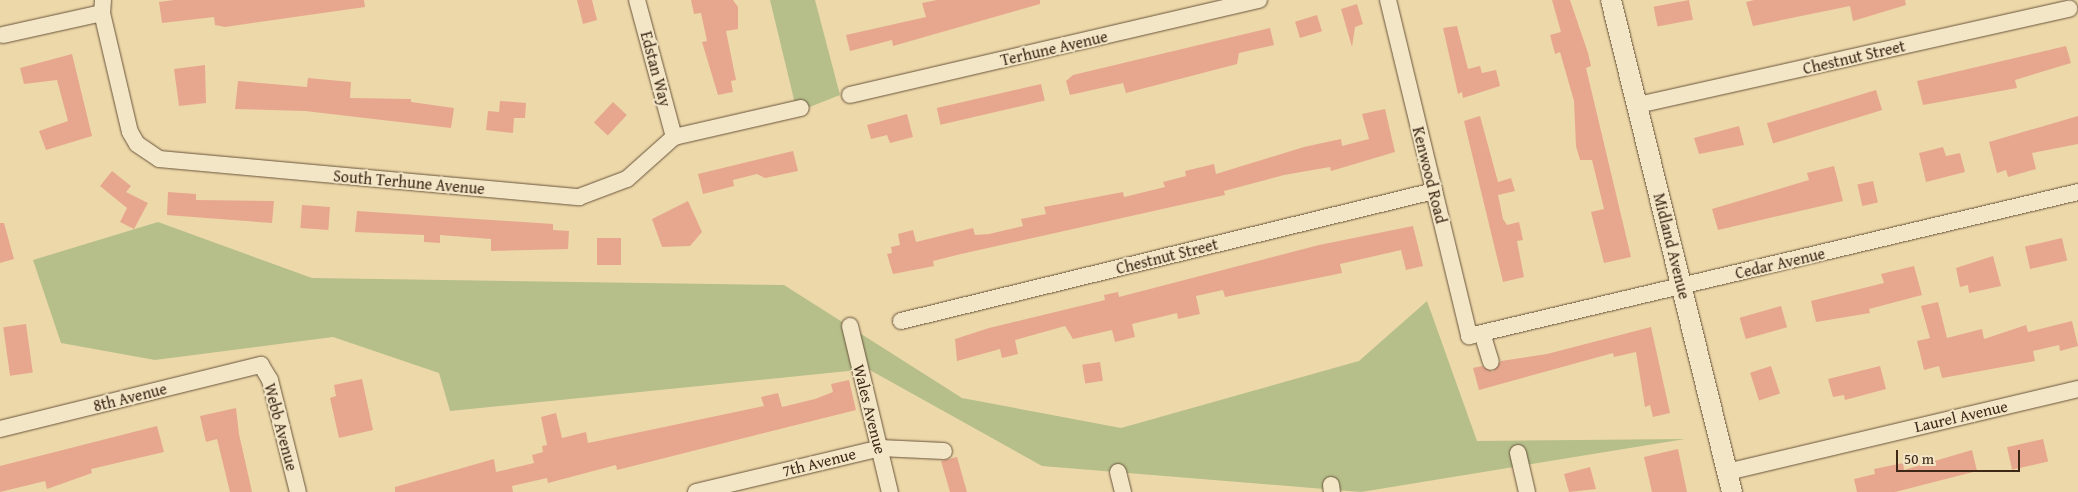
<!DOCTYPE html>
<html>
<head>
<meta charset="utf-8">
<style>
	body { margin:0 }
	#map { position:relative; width:2078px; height:492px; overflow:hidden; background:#edd8a9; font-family:"Gentium Book Plus",serif }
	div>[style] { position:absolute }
	.green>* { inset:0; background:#b6bf8a }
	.building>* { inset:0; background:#e7a78e; transform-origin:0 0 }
	.roads { filter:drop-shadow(0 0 1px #69543c) drop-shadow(0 0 1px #69543c) }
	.minor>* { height:16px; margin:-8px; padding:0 8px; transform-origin:8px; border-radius:8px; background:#f3e6c7 }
	.tertiary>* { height:20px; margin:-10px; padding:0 10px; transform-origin:10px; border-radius:10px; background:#f3e6c7 }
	span { translate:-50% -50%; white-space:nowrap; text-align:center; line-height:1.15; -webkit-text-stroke:4px #f3e6c7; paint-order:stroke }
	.street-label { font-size:16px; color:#3d2818 }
	.scale { position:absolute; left:1896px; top:450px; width:124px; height:22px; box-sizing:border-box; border:2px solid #3d2818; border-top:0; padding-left:6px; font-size:15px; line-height:18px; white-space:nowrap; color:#3d2818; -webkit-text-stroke:4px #f3e6c7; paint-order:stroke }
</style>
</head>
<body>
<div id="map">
	<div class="green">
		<i style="clip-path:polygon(770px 0,815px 0,840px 95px,797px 112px)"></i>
		<i style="clip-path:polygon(158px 222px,312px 278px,784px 285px,962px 398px,1121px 428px,1359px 361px,1427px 301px,1477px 441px,1685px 439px,1361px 492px,1042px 466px,868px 369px,450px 411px,439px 373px,333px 337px,155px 360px,61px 343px,33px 260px)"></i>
	</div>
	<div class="building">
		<i style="clip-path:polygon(174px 0,364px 0,365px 7px,225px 27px,215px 25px,214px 17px,162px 23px,159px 2px)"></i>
		<i style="clip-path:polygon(577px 0,592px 0,597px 20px,583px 24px)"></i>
		<i style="clip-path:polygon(691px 0,733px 0,738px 7px,738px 29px,726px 31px,736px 80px,731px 81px,733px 92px,718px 95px,702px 42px,707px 41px,701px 13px,694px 14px)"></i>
		<i style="clip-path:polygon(937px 0,1040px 0,1040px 4px,893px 46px,892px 40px,850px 51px,846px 35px,926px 17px,922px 3px)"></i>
		<i style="clip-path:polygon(1552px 0,1570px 0,1588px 53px,1591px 66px,1586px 68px,1631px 257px,1604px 263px,1591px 212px,1604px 209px,1592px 160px,1580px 160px,1576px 146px,1574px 101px,1560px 52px,1555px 54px,1550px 35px,1561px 32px)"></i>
		<i style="left:1689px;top:0;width:20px;height:36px;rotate:79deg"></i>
		<i style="clip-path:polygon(1754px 0,1905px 0,1906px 5px,1853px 21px,1850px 6px,1753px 26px,1746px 2px)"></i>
		<i style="clip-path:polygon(1357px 4px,1363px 24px,1355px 27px,1352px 47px,1341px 9px)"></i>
		<i style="left:1317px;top:15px;width:17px;height:23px;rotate:73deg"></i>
		<i style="clip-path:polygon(1457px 26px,1468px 69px,1480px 66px,1482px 73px,1496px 70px,1500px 86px,1463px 98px,1462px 92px,1458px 94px,1443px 28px)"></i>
		<i style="clip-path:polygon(1270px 28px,1274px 45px,1239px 53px,1237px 64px,1126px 93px,1123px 83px,1070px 95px,1066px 81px,1073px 75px)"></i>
		<i style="clip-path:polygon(2066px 46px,2071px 63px,2015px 80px,2017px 88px,1923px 105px,1917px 81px)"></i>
		<i style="clip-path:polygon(72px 54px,92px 136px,46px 150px,39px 131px,68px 121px,57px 80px,24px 84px,20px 68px)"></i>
		<i style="clip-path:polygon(205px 65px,206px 103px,179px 106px,174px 69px)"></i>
		<i style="clip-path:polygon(308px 78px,351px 82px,350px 98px,411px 99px,411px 102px,454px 108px,451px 128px,305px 111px,235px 109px,238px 81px,307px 87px)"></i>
		<i style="left:1041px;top:84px;width:17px;height:107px;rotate:77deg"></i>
		<i style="left:1876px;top:90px;width:21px;height:114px;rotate:73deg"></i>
		<i style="clip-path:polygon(500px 101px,526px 103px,525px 118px,514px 118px,513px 133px,486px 130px,488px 111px,499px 112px)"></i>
		<i style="left:613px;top:102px;width:19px;height:28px;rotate:43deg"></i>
		<i style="clip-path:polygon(1385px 109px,1395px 152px,1331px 171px,1330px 167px,1284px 175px,1224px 191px,1225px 195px,961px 254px,933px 261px,934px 266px,893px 274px,887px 254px,892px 253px,891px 247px,900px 245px,898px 234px,913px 230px,916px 242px,973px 228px,975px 235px,989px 234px,1023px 226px,1021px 219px,1046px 214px,1044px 207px,1123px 192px,1124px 197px,1165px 187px,1163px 182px,1186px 176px,1185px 171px,1214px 164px,1216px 174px,1304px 147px,1341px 139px,1342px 146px,1369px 139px,1362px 114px)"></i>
		<i style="clip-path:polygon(907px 114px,913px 137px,890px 143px,887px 135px,871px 139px,867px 125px)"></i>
		<i style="clip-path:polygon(1480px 116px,1498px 182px,1511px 178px,1515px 191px,1498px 195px,1503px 219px,1507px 225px,1519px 222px,1523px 240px,1517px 241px,1524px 277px,1503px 282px,1464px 121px)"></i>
		<i style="clip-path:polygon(2078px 116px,2078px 144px,2032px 153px,2036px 169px,2008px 177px,2006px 170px,1997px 173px,1989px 142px)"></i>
		<i style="clip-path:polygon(1739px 126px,1744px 145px,1699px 154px,1694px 138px)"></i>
		<i style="clip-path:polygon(1943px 147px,1946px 156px,1960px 153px,1965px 172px,1926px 182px,1919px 153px)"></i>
		<i style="clip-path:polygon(793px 151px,798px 171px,765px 178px,757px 174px,733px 180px,734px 186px,703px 194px,698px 174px)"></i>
		<i style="clip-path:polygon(1834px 166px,1843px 201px,1718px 230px,1712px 209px,1809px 180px,1807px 173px)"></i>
		<i style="clip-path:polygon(112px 171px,131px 186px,126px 192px,148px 203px,134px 229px,120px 222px,127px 208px,100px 186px)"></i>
		<i style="left:1873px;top:181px;width:22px;height:16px;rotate:77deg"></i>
		<i style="clip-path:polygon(168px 192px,196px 194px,196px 200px,274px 201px,272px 223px,167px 215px)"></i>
		<i style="clip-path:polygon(688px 201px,702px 232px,690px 246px,662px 247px,652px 219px)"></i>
		<i style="left:302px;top:205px;width:28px;height:23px;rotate:4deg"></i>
		<i style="clip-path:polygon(357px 211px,553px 224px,553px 230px,569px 231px,568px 249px,491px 251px,491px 239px,440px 235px,440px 243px,424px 242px,424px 235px,355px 232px)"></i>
		<i style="clip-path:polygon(0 223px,4px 223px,14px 259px,0 263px)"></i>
		<i style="clip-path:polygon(1413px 226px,1423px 266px,1406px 270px,1401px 250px,1340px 264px,1342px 273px,1225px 297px,1223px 290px,1196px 296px,1200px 314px,1178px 319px,1177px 313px,1132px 324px,1135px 337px,1115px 342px,1112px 330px,1073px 339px,1065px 326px,1015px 340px,1018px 354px,1002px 358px,1000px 349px,957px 361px,955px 339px,989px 328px,1105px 300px,1104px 295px,1118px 292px,1119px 297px,1319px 245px)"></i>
		<i style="left:597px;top:238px;width:24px;height:27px"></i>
		<i style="left:2062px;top:238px;width:23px;height:38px;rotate:77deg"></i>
		<i style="clip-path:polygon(1993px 256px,2001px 286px,1969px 293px,1968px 285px,1960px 287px,1956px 268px)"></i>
		<i style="clip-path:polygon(1914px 266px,1922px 295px,1869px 309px,1870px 313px,1816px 322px,1811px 301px,1884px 283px,1881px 274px)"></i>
		<i style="clip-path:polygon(1938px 302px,1947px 338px,1982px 329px,1984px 339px,2026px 325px,2028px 332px,2072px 321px,2078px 346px,2060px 351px,2059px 345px,2033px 351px,2035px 361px,1942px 378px,1939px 366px,1924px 370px,1917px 341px,1930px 338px,1921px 306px)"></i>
		<i style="left:1781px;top:306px;width:22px;height:43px;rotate:74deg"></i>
		<i style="left:26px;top:324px;width:49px;height:23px;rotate:82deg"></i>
		<i style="clip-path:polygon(1651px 327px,1670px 413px,1653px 417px,1650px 405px,1645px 407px,1636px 352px,1614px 357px,1613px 353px,1479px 390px,1473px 368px,1482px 366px,1493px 372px,1501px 361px,1547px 354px)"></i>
		<i style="left:1100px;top:362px;width:19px;height:18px;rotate:81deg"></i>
		<i style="left:1771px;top:366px;width:29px;height:22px;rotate:72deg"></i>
		<i style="clip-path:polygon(1880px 366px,1886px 389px,1845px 400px,1844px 395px,1833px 397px,1828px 379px)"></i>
		<i style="clip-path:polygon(362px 379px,373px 430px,339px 438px,330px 398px,336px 396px,334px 385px)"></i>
		<i style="clip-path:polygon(849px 380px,856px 410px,617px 470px,616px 465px,548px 483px,547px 478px,512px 486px,513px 492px,395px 492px,395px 487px,494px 459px,496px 472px,534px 463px,532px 455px,543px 452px,542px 446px,547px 445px,541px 417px,556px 413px,562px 438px,586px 432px,588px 443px,764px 406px,761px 397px,778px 393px,782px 407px,815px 399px,833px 392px,831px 384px)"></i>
		<i style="clip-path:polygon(236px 408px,239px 434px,252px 492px,230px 492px,217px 439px,206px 442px,200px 416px)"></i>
		<i style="clip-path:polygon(157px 426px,164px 452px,91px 469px,92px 473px,47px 489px,45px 481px,0 492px,0 466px)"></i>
		<i style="left:2043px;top:439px;width:23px;height:37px;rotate:77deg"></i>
		<i style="clip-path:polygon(1678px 449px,1687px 492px,1652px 492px,1644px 457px)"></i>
		<i style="clip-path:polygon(1972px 450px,1977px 471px,1895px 492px,1857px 492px,1854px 479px,1875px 474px,1874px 469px,1903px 463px,1904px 470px)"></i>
		<i style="clip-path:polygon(957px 457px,967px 492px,950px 492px,941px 461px)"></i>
		<i style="clip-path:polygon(1590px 467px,1596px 489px,1569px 492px,1564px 474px)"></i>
	</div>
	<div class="roads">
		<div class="minor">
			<i style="left:103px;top:0;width:13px;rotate:94deg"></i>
			<i style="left:102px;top:13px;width:122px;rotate:76.8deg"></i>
			<i style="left:130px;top:132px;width:14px;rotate:60deg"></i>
			<i style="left:137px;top:144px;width:27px;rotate:34deg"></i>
			<i style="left:159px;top:159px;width:422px;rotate:5.2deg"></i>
			<i style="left:579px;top:197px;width:51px;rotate:-20.6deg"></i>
			<i style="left:627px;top:179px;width:63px;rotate:-41.8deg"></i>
			<i style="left:674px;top:137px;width:130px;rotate:-12.9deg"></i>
			<i style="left:637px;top:0;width:142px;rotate:74.9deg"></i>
			<i style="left:1388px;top:0;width:346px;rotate:76.4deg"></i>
			<i style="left:1469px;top:336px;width:626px;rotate:-13.3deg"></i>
			<i style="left:3px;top:35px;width:101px;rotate:-12.5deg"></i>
			<i style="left:850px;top:95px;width:420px;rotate:-13.1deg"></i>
			<i style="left:1638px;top:105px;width:442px;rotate:-12.6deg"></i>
			<i style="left:901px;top:321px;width:549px;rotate:-13.71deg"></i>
			<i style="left:850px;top:326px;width:171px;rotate:76.5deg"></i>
			<i style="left:1482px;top:333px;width:30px;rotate:73deg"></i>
			<i style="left:0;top:429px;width:269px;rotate:-13.8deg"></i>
			<i style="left:261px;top:365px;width:17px;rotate:59deg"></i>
			<i style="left:270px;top:380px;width:115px;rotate:76deg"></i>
			<i style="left:1518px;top:453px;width:40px;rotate:77deg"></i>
			<i style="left:1118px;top:472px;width:21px;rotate:76deg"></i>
			<i style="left:1727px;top:472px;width:361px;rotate:-13.3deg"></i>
			<i style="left:1331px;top:485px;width:7px;rotate:82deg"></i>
			<i style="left:696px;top:492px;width:189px;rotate:-13.4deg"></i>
			<i style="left:880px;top:448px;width:64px;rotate:2.7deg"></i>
		</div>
		<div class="tertiary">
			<i style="left:1611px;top:0;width:507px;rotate:76.18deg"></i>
		</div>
	</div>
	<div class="street-label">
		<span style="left:1054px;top:48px;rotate:-13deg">Terhune Avenue</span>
		<span style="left:1854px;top:57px;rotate:-13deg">Chestnut Street</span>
		<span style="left:656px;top:69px;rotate:75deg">Edstan Way</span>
		<span style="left:1430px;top:175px;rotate:76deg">Kenwood Road</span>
		<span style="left:409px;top:182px;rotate:5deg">South Terhune Avenue</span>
		<span style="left:1672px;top:246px;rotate:76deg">Midland Avenue</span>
		<span style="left:1167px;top:256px;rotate:-14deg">Chestnut Street</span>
		<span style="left:1780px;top:263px;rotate:-13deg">Cedar Avenue</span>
		<span style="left:130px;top:397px;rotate:-14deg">8th Avenue</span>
		<span style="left:870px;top:409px;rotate:76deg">Wales Avenue</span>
		<span style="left:1961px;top:416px;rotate:-13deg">Laurel Avenue</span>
		<span style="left:281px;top:427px;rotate:75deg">Webb Avenue</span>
		<span style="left:819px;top:462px;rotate:-14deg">7th Avenue</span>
	</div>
	<div class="scale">50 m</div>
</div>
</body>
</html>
